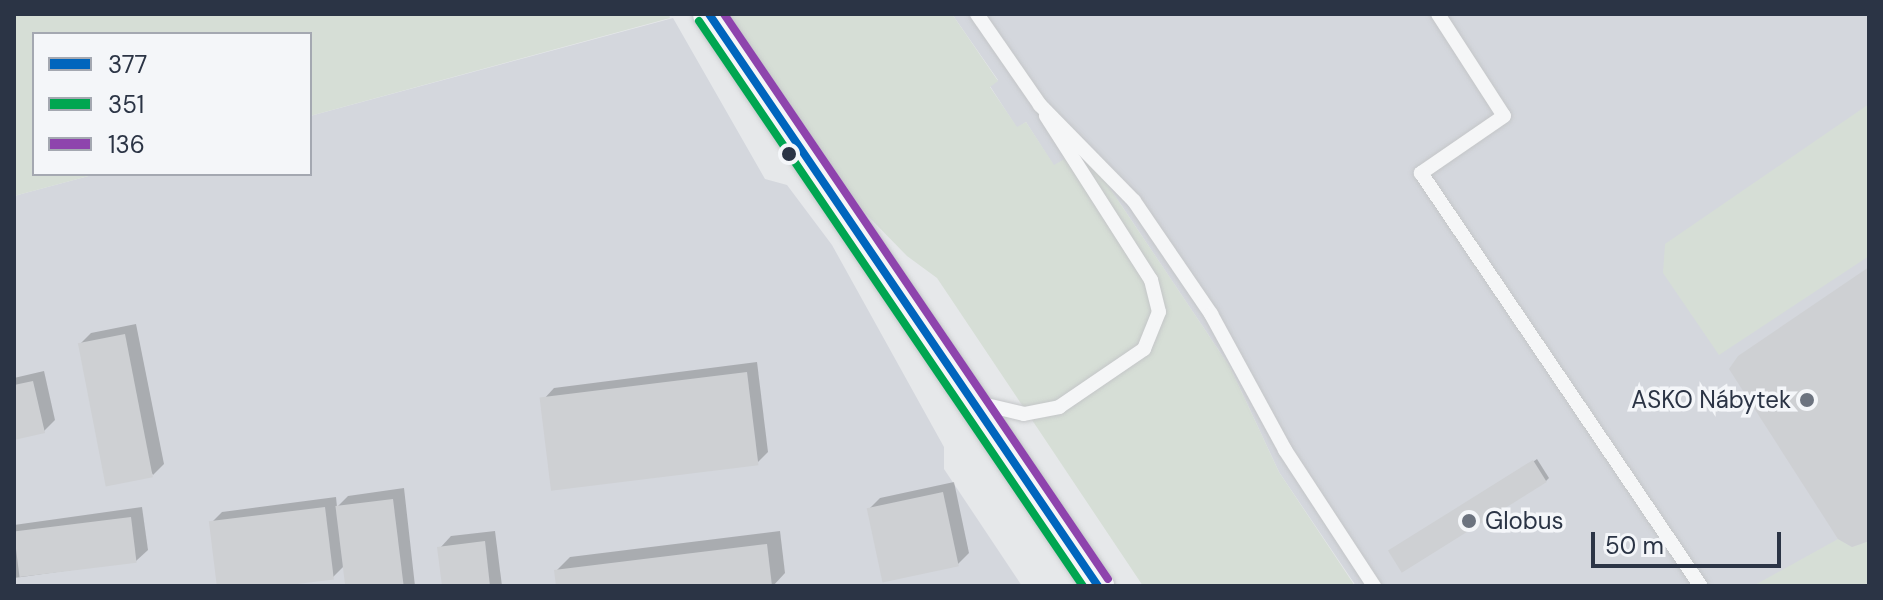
<!DOCTYPE html>
<html>
<head>
<meta charset="utf-8">
<style>
	body { margin:0 }
	#map { position:relative; width:1883px; height:600px; overflow:hidden; background:#e6e8ea; font-family:"DM Sans",sans-serif }
	div>[style] { position:absolute }
	.built>* { inset:0; background:#d4d7dd }
	.green>* { inset:0; background:#d6ded6 }
	.shadow>* { inset:0; background:#0003 }
	.building>* { inset:0; background:#ced0d3; transform-origin:0 0 }
	.roads { filter:drop-shadow(0 0 2px #c4c6c8) drop-shadow(0 0 2px #c4c6c8) }
	.service>* { height:14px; margin:-7px; padding:0 7px; transform-origin:7px; border-radius:7px; background:#f5f6f7 }
	.tertiary>* { height:32px; margin:-16px; padding:0 16px; transform-origin:16px; border-radius:16px; background:#f5f6f7 }
	.bus-1>* { height:8px; margin:-4px; padding:0 4px; transform-origin:4px; border-radius:4px; background:#0065bd }
	.bus-2>* { height:8px; margin:-4px; padding:0 4px; transform-origin:4px; border-radius:4px; background:#00a651 }
	.bus-3>* { height:8px; margin:-4px; padding:0 4px; transform-origin:4px; border-radius:4px; background:#8e44ad }
	.dots>* { width:22px; height:22px; translate:-50% -50%; box-sizing:border-box; border:4px solid #f4f6f9; border-radius:50% }
	span { translate:-50% -50%; white-space:nowrap; text-align:center; line-height:1.15; -webkit-text-stroke:7px #f4f6f9; paint-order:stroke }
	.poi-label { font-size:24px; color:#2b3445 }
	.right { translate:-100% -50%; text-align:right }
	.left { translate:0 -50%; text-align:left }
	.frame { position:absolute; inset:0; border:16px solid #2b3445; pointer-events:none }
	.legend { position:absolute; left:32px; top:32px; width:280px; height:144px; box-sizing:border-box; background:#f4f6f9; border:2px solid #a4a8b1; margin:0; padding:10px 14px; list-style:none; font-size:24px; color:#2b3445 }
	.legend li { display:flex; align-items:center; gap:16px; height:40px }
	.legend b { width:40px; border:2px solid #a4a8b1 }
	.scale { position:absolute; left:1591px; top:532px; width:190px; height:36px; box-sizing:border-box; border:4px solid #2b3445; border-top:0; padding-left:10px; font-size:24px; line-height:28px; white-space:nowrap; color:#2b3445; -webkit-text-stroke:6px #f4f6f9; paint-order:stroke }
</style>
</head>
<body>
<div id="map">
	<div class="built">
		<i style="clip-path:polygon(952px 14px,1869px 14px,1869px 586px,1356px 586px,1279px 472px,1230px 367px,1103px 178px,1054px 166px,1026px 122px,1017px 128px,990px 86px,998px 80px)"></i>
		<i style="clip-path:polygon(673px 18px,765px 179px,787px 185px,832px 245px,944px 447px,944px 469px,1022px 586px,14px 586px,14px 196px,96px 174px,310px 174px,310px 116px)"></i>
	</div>
	<div class="green">
		<i style="clip-path:polygon(14px 14px,669px 14px,670px 18px,310px 116px,310px 34px,34px 34px,34px 174px,96px 174px,14px 196px)"></i>
		<i style="clip-path:polygon(728px 14px,952px 14px,998px 81px,990px 87px,1017px 127px,1026px 122px,1054px 165px,1079px 151px,1103px 178px,1230px 367px,1279px 472px,1355px 586px,1143px 586px,937px 278px,907px 256px,863px 211px)"></i>
		<i style="clip-path:polygon(1869px 104px,1869px 256px,1719px 355px,1663px 273px,1665px 244px)"></i>
		<i style="clip-path:polygon(1838px 539px,1852px 547px,1869px 541px,1869px 586px,1753px 586px)"></i>
	</div>
	<div class="shadow">
		<i style="clip-path:polygon(136px 324px,164px 464px,153px 475px,80px 344px,91px 333px)"></i>
		<i style="clip-path:polygon(757px 362px,768px 452px,757px 463px,543px 400px,554px 388px)"></i>
		<i style="clip-path:polygon(44px 371px,55px 420px,44px 431px,14px 438px,14px 378px)"></i>
		<i style="clip-path:polygon(1537px 459px,1549px 478px,1546px 481px,1399px 556px)"></i>
		<i style="clip-path:polygon(954px 482px,969px 553px,958px 564px,869px 509px,880px 498px)"></i>
		<i style="clip-path:polygon(404px 488px,415px 586px,347px 586px,344px 566px,333px 577px,218px 586px,211px 523px,222px 512px,336px 497px,337px 507px,348px 496px)"></i>
		<i style="clip-path:polygon(142px 507px,148px 550px,136px 561px,14px 578px,14px 525px)"></i>
		<i style="clip-path:polygon(495px 531px,502px 586px,444px 586px,440px 548px,451px 536px)"></i>
		<i style="clip-path:polygon(780px 531px,785px 573px,773px 586px,558px 586px,556px 571px,570px 557px)"></i>
	</div>
	<div class="building">
		<i style="clip-path:polygon(1869px 267px,1869px 541px,1852px 547px,1838px 539px,1729px 369px,1738px 356px)"></i>
		<i style="left:125px;top:334px;width:146px;height:48px;rotate:79deg"></i>
		<i style="left:747px;top:372px;width:94px;height:209px;rotate:83deg"></i>
		<i style="clip-path:polygon(33px 381px,45px 433px,14px 440px,14px 385px)"></i>
		<i style="left:1533px;top:460px;width:26px;height:171px;rotate:58deg"></i>
		<i style="left:943px;top:492px;width:76px;height:78px;rotate:78deg"></i>
		<i style="left:393px;top:499px;width:88px;height:58px;rotate:83deg"></i>
		<i style="left:325px;top:507px;width:73px;height:117px;rotate:83deg"></i>
		<i style="left:131px;top:517px;width:46px;height:118px;rotate:83deg"></i>
		<i style="clip-path:polygon(485px 541px,490px 586px,442px 586px,437px 547px)"></i>
		<i style="clip-path:polygon(767px 544px,772px 586px,556px 586px,554px 570px)"></i>
	</div>
	<div class="roads">
		<div class="service">
			<i style="left:977px;top:14px;width:111px;rotate:55.3deg"></i>
			<i style="left:1040px;top:105px;width:134px;rotate:45.6deg"></i>
			<i style="left:1134px;top:201px;width:137px;rotate:55.7deg"></i>
			<i style="left:1211px;top:314px;width:155px;rotate:61.4deg"></i>
			<i style="left:1285px;top:450px;width:163px;rotate:56.8deg"></i>
			<i style="left:1438px;top:14px;width:121px;rotate:57.1deg"></i>
			<i style="left:1504px;top:116px;width:101px;rotate:145.5deg"></i>
			<i style="left:1421px;top:173px;width:499px;rotate:55.9deg"></i>
			<i style="left:978px;top:403px;width:47px;rotate:13.4deg"></i>
			<i style="left:1024px;top:414px;width:36px;rotate:-11deg"></i>
			<i style="left:1059px;top:407px;width:103px;rotate:-34.3deg"></i>
			<i style="left:1144px;top:349px;width:40px;rotate:-68deg"></i>
			<i style="left:1159px;top:312px;width:33px;rotate:-104deg"></i>
			<i style="left:1151px;top:280px;width:195px;rotate:-122.6deg"></i>
		</div>
		<div class="tertiary">
			<i style="left:709px;top:14px;width:692px;rotate:55.78deg"></i>
		</div>
	</div>
	<div class="bus-1">
		<i style="left:709px;top:14px;width:692px;rotate:55.78deg"></i>
	</div>
	<div class="bus-2">
		<i style="left:699px;top:21px;width:683px;rotate:55.8deg"></i>
	</div>
	<div class="bus-3">
		<i style="left:724px;top:14px;width:683px;rotate:55.8deg"></i>
	</div>
	<div class="dots">
		<i style="left:789px;top:154px;background:#2b3445"></i>
		<i style="left:1807px;top:400px;background:#6c737f"></i>
		<i style="left:1469px;top:521px;background:#6c737f"></i>
	</div>
	<div class="poi-label">
		<span class="right" style="left:1791px;top:400px">ASKO Nábytek</span>
		<span class="left" style="left:1485px;top:521px">Globus</span>
	</div>
	<div class="frame"></div>
	<ul class="legend">
	<li><b style="height:10px;background:#0065bd"></b>377</li>
	<li><b style="height:10px;background:#00a651"></b>351</li>
	<li><b style="height:10px;background:#8e44ad"></b>136</li>
	</ul>
	<div class="scale">50 m</div>
</div>
</body>
</html>
